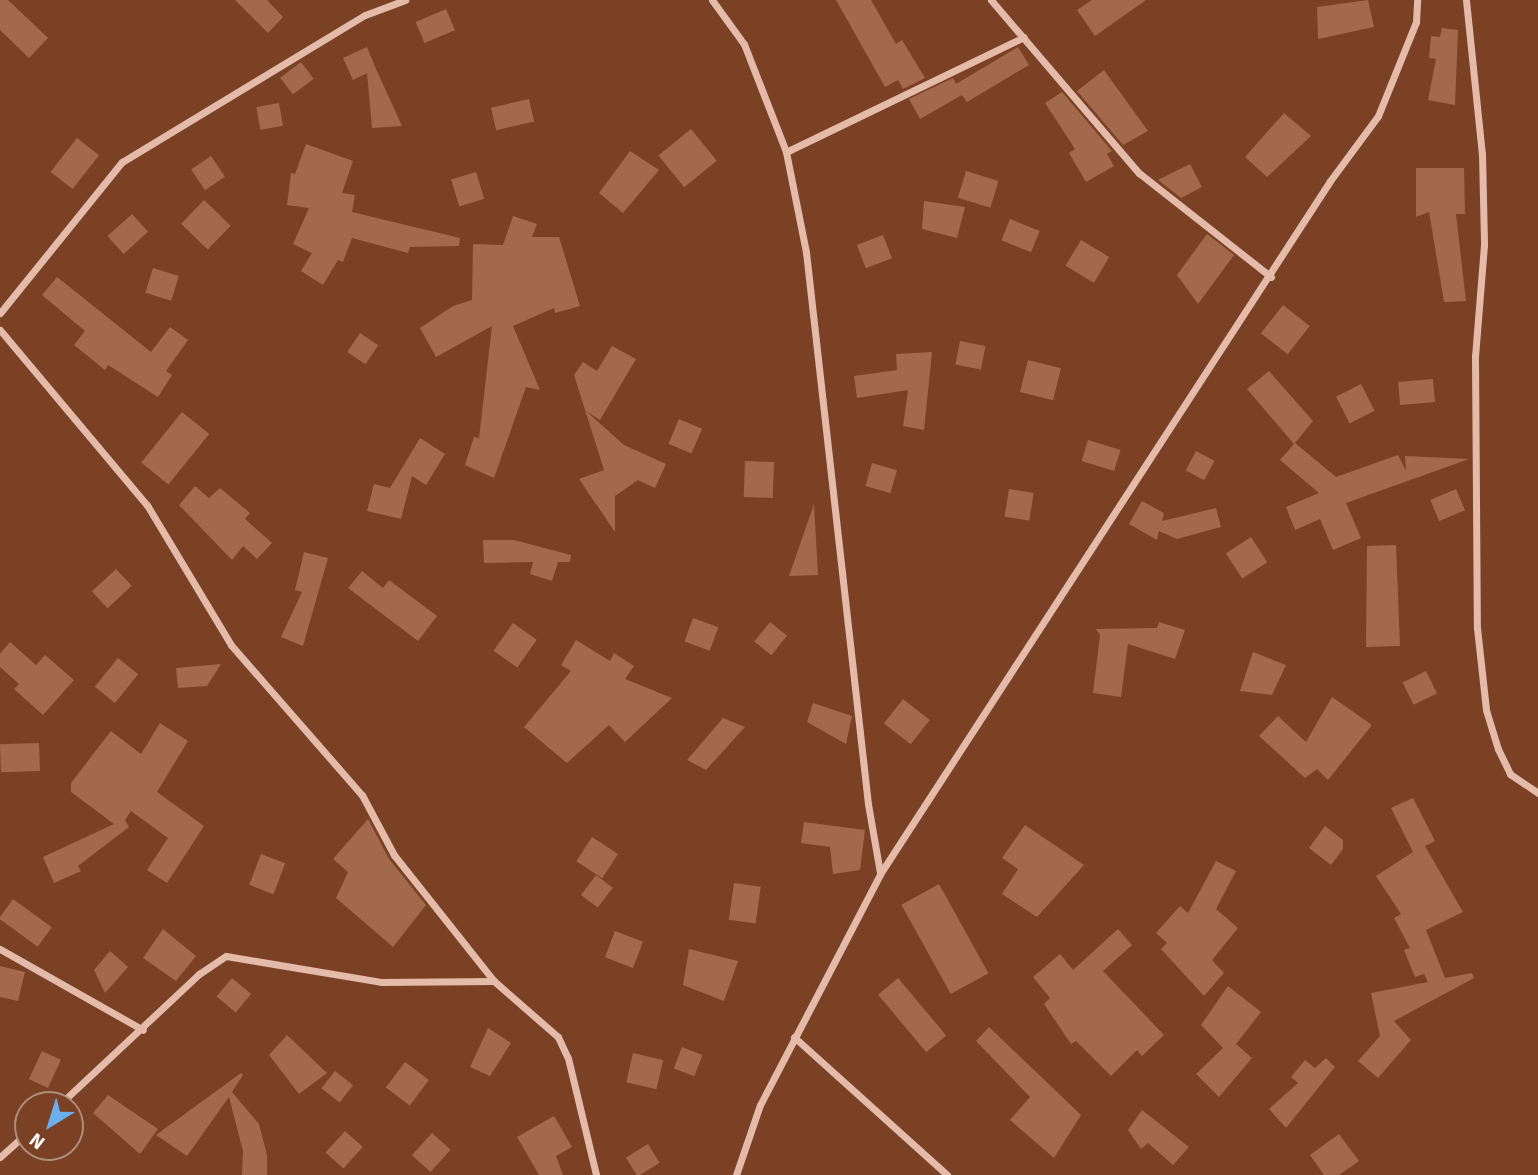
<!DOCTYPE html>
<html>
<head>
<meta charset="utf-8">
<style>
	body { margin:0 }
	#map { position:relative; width:1538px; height:1175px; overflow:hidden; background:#7a4124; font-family:Signika,sans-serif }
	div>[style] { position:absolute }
	.building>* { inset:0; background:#a3694d; transform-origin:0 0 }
	.street>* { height:7px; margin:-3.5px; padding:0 3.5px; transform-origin:3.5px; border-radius:3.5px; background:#e4bba8 }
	span { translate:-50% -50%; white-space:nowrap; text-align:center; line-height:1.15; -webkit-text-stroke:6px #7a4124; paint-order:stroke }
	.north { position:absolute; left:14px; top:1091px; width:70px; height:70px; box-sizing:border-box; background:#7a4124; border:2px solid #af8d7c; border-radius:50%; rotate:218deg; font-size:19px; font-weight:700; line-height:28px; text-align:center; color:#fff }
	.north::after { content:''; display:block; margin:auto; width:24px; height:32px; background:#6cafee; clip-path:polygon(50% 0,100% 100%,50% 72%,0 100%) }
</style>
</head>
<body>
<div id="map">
	<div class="building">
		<i style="clip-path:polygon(0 0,8px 0,48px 38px,29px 58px,0 30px)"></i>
		<i style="clip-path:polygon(235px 0,267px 0,283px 17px,268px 33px)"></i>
		<i style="clip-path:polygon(836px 0,871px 0,896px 44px,902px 40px,925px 78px,903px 89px,898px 80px,885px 87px)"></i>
		<i style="clip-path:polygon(1092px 0,1146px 0,1095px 36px,1077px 10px)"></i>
		<i style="clip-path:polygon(1368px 0,1374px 27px,1318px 39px,1317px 7px)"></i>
		<i style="left:446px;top:9px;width:23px;height:33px;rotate:67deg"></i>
		<i style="clip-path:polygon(1442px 28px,1458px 30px,1455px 105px,1428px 100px,1436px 59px,1429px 58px,1431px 36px,1440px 37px)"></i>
		<i style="clip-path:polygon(367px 47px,376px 69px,402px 126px,372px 128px,367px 73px,353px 80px,343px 58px)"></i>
		<i style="clip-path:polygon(1018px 47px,1029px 65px,967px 102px,962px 95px,920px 119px,909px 99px,953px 78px,956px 84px)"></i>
		<i style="left:301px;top:62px;width:21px;height:26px;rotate:53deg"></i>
		<i style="clip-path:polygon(1104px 70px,1148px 131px,1123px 145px,1077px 91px)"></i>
		<i style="clip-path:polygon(1062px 92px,1112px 151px,1107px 154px,1114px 166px,1086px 182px,1069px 153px,1075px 149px,1045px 103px)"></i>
		<i style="left:529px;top:99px;width:23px;height:39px;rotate:77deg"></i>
		<i style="left:279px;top:103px;width:23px;height:23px;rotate:80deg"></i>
		<i style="clip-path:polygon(1284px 113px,1311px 136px,1267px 177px,1245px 157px)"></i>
		<i style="left:691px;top:129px;width:41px;height:42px;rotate:51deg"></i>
		<i style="left:77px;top:138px;width:28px;height:43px;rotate:38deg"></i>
		<i style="clip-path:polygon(306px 144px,353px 161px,342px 193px,355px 195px,352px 212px,460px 238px,459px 246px,410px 247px,408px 253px,352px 238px,343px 262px,338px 260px,323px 285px,301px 271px,312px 253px,293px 244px,309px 208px,287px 205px,291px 173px,295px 174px)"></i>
		<i style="clip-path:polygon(630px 151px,659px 170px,623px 213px,599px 193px)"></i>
		<i style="left:211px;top:156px;width:25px;height:24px;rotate:56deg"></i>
		<i style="clip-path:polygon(1190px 164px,1202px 187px,1181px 198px,1158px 180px)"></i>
		<i style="clip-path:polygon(1416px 168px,1464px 168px,1465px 214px,1456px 214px,1466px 301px,1444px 302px,1429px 212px,1416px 217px)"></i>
		<i style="left:966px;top:171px;width:34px;height:28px;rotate:17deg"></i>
		<i style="left:476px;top:172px;width:28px;height:26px;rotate:73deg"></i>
		<i style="left:204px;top:200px;width:37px;height:33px;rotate:44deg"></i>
		<i style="clip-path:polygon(924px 201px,965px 207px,957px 238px,922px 229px)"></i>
		<i style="left:132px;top:214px;width:24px;height:33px;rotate:48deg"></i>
		<i style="clip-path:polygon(513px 216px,537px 224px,532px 237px,559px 237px,580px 306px,555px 313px,554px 308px,513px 326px,540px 390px,526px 387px,494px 478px,465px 465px,474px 437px,479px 438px,492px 326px,436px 357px,420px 328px,453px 306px,472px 300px,473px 244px,503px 245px)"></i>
		<i style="left:1010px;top:219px;width:32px;height:23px;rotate:22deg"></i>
		<i style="clip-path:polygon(1207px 234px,1234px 255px,1198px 304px,1177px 275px)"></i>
		<i style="left:883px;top:235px;width:25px;height:28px;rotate:69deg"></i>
		<i style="left:1081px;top:240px;width:33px;height:30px;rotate:31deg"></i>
		<i style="left:153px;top:268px;width:27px;height:26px;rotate:17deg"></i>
		<i style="clip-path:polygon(57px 277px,151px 352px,170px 327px,188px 340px,166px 371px,172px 375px,158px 397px,108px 365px,105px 370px,74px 345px,85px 331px,42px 295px)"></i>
		<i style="left:1283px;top:305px;width:34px;height:36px;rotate:38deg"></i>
		<i style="left:360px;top:333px;width:22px;height:23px;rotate:34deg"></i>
		<i style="left:960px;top:341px;width:26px;height:24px;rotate:11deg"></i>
		<i style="clip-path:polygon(612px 346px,636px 359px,600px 420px,586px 411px,624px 445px,666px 464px,655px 488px,638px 480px,615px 496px,615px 532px,579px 479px,604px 470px,574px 375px,583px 362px,597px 371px)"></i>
		<i style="clip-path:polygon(932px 352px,924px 430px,903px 426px,908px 390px,857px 398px,854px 376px,897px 370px,896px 354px)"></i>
		<i style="left:1028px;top:360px;width:34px;height:33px;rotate:14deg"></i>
		<i style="clip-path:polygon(1269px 371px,1313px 421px,1295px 443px,1336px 477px,1398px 455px,1406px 471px,1405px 456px,1469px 459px,1346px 503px,1361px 538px,1333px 550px,1320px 519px,1295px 530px,1286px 507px,1319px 493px,1280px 460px,1294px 444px,1247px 389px)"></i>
		<i style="left:1433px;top:379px;width:23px;height:35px;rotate:85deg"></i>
		<i style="left:1361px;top:384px;width:30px;height:28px;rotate:63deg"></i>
		<i style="left:182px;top:412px;width:35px;height:65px;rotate:39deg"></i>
		<i style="left:679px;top:419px;width:25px;height:27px;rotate:23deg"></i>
		<i style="clip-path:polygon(420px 438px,445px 454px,426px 485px,412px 476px,401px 519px,367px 511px,374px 484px,390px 488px)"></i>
		<i style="left:1088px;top:440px;width:34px;height:22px;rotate:17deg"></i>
		<i style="left:1196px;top:451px;width:21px;height:22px;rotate:28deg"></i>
		<i style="left:745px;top:461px;width:29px;height:36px;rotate:2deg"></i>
		<i style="left:872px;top:463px;width:26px;height:24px;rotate:16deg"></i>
		<i style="clip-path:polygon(195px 486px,209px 498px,220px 488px,250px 513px,245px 519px,272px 543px,257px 559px,243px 546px,232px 560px,179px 505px)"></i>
		<i style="left:1009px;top:489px;width:25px;height:28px;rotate:9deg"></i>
		<i style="left:1456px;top:489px;width:23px;height:28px;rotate:67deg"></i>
		<i style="clip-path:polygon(1142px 501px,1164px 513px,1162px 521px,1216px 508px,1221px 527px,1177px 539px,1159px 531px,1157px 540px,1129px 524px)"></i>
		<i style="clip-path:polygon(814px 504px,818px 575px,789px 576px)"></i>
		<i style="left:1251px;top:537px;width:30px;height:30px;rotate:57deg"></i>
		<i style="clip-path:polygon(483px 540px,514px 540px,571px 555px,570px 562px,558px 562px,552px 581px,530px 574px,533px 562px,484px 563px)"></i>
		<i style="clip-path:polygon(1396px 545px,1400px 646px,1366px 647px,1367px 546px)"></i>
		<i style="clip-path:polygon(304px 552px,328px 558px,303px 646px,281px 637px,302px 592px,295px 590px)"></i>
		<i style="left:116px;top:569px;width:23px;height:33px;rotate:47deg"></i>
		<i style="clip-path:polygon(362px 571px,383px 588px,389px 580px,437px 616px,418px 641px,348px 588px)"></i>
		<i style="left:693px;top:618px;width:27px;height:25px;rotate:20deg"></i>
		<i style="left:770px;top:622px;width:22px;height:25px;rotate:39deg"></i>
		<i style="clip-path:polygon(1159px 622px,1185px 630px,1175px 659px,1128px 644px,1121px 697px,1093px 693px,1100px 635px,1096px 629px,1157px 628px)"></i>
		<i style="left:513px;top:623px;width:29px;height:34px;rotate:35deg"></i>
		<i style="clip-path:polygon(576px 640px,610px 661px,614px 653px,634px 666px,625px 679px,672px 698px,625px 742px,609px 725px,567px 763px,524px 727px,571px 671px,561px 665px)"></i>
		<i style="clip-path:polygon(10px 642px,36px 665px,45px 655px,74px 680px,43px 715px,14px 689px,19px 684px,0 667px,0 654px)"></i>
		<i style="clip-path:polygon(1253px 652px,1286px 665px,1272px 695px,1240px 691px)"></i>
		<i style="left:118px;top:658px;width:26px;height:37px;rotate:39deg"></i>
		<i style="clip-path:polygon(221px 664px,207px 686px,178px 688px,176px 668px)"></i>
		<i style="left:1426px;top:671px;width:25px;height:26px;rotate:64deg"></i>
		<i style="clip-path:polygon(1332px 697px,1372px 725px,1328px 780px,1317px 769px,1305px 778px,1259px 736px,1278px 716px,1306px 742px)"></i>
		<i style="left:903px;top:699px;width:34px;height:31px;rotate:38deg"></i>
		<i style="clip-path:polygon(813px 703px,852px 716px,846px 744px,807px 722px)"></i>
		<i style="clip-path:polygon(723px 718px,745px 727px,706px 770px,687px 760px)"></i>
		<i style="clip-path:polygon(160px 723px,188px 741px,157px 792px,204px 826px,167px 883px,147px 870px,168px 838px,131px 811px,125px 820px,129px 827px,78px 866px,81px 871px,54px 883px,43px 857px,114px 824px,71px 792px,71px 783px,111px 731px,141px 754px)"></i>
		<i style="left:39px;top:743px;width:28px;height:39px;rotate:88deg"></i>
		<i style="clip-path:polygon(1413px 798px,1435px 841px,1425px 846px,1463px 912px,1426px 930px,1445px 978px,1472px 973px,1474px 978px,1394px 1021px,1411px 1040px,1378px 1078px,1358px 1061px,1380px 1036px,1371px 993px,1428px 982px,1424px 974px,1415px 977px,1404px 950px,1410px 948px,1394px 918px,1401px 914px,1376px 876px,1413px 852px,1391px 808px)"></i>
		<i style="clip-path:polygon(368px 819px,389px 859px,426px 905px,393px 947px,336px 898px,348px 872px,333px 859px)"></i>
		<i style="clip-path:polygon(804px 822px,865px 830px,860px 870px,833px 874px,830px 847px,801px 843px)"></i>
		<i style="clip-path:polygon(1025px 825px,1084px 865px,1037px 917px,1002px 894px,1018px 869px,1002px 858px)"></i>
		<i style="clip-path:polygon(1325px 826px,1343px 840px,1343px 849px,1331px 865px,1309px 848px)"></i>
		<i style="left:592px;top:837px;width:31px;height:29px;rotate:33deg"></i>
		<i style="left:261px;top:854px;width:26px;height:33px;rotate:21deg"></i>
		<i style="clip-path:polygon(1216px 861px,1236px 871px,1216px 909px,1238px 928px,1212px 960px,1224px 973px,1204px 996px,1161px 949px,1167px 943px,1156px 933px,1180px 906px,1188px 913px)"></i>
		<i style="left:596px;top:875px;width:21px;height:25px;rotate:37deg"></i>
		<i style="left:734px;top:883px;width:27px;height:37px;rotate:8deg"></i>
		<i style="left:939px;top:884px;width:102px;height:43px;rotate:61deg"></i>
		<i style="left:13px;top:899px;width:48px;height:24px;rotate:36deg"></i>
		<i style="clip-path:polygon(163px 929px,196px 956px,176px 981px,143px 958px)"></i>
		<i style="clip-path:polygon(1118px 929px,1132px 945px,1103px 971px,1164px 1035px,1142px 1056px,1137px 1050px,1111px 1076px,1076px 1041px,1071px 1044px,1044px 1004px,1050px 998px,1033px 977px,1060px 954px,1073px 970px)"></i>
		<i style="left:615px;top:931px;width:30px;height:28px;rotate:21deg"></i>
		<i style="clip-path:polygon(689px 949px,738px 961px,724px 1001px,683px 985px)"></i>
		<i style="clip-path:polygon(110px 951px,128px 967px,105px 993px,94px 970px)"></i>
		<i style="clip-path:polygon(0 966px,25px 972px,18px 1001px,0 997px)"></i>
		<i style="left:232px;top:978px;width:25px;height:24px;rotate:40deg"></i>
		<i style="left:898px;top:978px;width:75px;height:26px;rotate:50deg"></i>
		<i style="clip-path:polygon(1228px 986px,1261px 1012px,1236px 1044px,1252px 1058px,1219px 1097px,1196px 1074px,1223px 1048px,1201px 1025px)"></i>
		<i style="clip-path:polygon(989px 1027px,1081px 1115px,1054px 1158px,1010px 1120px,1030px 1097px,976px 1041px)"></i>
		<i style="clip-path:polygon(488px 1028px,511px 1043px,490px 1076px,470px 1067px)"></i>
		<i style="clip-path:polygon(287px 1035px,327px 1073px,299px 1094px,269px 1055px)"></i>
		<i style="left:682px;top:1047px;width:22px;height:23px;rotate:21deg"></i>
		<i style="left:42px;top:1051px;width:21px;height:31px;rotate:25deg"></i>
		<i style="left:633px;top:1053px;width:31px;height:30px;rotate:13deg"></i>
		<i style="clip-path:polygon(1326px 1058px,1335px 1067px,1286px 1128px,1269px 1109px,1298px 1083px,1291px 1077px,1305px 1060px,1315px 1068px)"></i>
		<i style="left:405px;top:1062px;width:30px;height:32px;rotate:37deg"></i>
		<i style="left:335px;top:1071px;width:23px;height:22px;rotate:38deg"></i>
		<i style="clip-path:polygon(241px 1073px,243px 1075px,232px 1092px,259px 1124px,267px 1155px,267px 1175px,242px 1175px,243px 1151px,229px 1097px,187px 1156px,156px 1135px)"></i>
		<i style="clip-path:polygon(108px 1095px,158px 1129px,140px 1154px,93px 1113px)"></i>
		<i style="clip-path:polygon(1142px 1110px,1189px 1147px,1173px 1165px,1148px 1143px,1141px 1149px,1128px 1130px)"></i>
		<i style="clip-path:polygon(554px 1116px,572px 1147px,556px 1156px,563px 1175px,539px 1175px,517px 1137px)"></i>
		<i style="left:345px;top:1131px;width:24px;height:29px;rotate:42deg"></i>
		<i style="left:432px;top:1133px;width:25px;height:30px;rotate:42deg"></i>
		<i style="clip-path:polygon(1339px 1134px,1359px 1161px,1339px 1175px,1324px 1175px,1310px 1155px)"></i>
		<i style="left:648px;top:1144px;width:22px;height:26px;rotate:58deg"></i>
	</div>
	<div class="street">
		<i style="left:712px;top:0;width:54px;rotate:54deg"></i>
		<i style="left:744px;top:44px;width:116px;rotate:68.7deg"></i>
		<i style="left:786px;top:152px;width:102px;rotate:78.7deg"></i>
		<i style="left:806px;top:252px;width:555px;rotate:83.59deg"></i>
		<i style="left:868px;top:804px;width:70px;rotate:80.1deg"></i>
		<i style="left:991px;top:0;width:228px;rotate:49.5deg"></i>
		<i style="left:1139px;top:173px;width:168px;rotate:38.2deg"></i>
		<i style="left:1466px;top:0;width:155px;rotate:84.1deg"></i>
		<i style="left:1482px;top:154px;width:91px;rotate:88.7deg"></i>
		<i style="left:1484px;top:245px;width:111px;rotate:94.6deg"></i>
		<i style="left:1475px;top:356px;width:272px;rotate:89.6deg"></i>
		<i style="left:1477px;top:628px;width:82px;rotate:83.7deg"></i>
		<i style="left:1486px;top:710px;width:41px;rotate:72.9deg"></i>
		<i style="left:1498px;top:749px;width:28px;rotate:64deg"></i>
		<i style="left:1510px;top:774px;width:34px;rotate:34deg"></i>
		<i style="left:786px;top:152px;width:264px;rotate:-25.8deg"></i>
		<i style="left:0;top:313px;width:194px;rotate:-51.1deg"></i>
		<i style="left:122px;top:162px;width:284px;rotate:-31.2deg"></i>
		<i style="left:365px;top:15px;width:43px;rotate:-20.6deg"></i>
		<i style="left:0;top:330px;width:229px;rotate:50deg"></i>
		<i style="left:147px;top:505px;width:163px;rotate:59deg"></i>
		<i style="left:231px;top:645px;width:199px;rotate:48.9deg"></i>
		<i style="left:362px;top:795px;width:68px;rotate:61.9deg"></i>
		<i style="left:394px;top:855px;width:161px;rotate:51.6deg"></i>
		<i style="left:494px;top:981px;width:85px;rotate:41.2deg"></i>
		<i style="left:558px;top:1037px;width:23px;rotate:65deg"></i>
		<i style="left:568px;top:1058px;width:120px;rotate:76.5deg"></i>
		<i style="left:0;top:949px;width:164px;rotate:29.5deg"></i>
		<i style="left:794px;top:1037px;width:206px;rotate:42deg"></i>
		<i style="left:59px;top:1105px;width:192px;rotate:-43.1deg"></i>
		<i style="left:199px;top:974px;width:32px;rotate:-34deg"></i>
		<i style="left:226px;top:956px;width:157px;rotate:9.5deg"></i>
		<i style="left:381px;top:982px;width:113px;rotate:-0.5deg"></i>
		<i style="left:0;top:1157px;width:38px;rotate:-42deg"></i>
		<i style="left:736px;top:1175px;width:74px;rotate:-71.1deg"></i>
		<i style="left:760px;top:1105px;width:260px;rotate:-62.5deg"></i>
		<i style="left:880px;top:874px;width:826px;rotate:-57deg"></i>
		<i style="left:1330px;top:181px;width:81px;rotate:-53.6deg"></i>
		<i style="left:1378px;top:116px;width:101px;rotate:-68deg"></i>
		<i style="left:1416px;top:22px;width:22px;rotate:-87deg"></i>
	</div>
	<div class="north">N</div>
</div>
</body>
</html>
